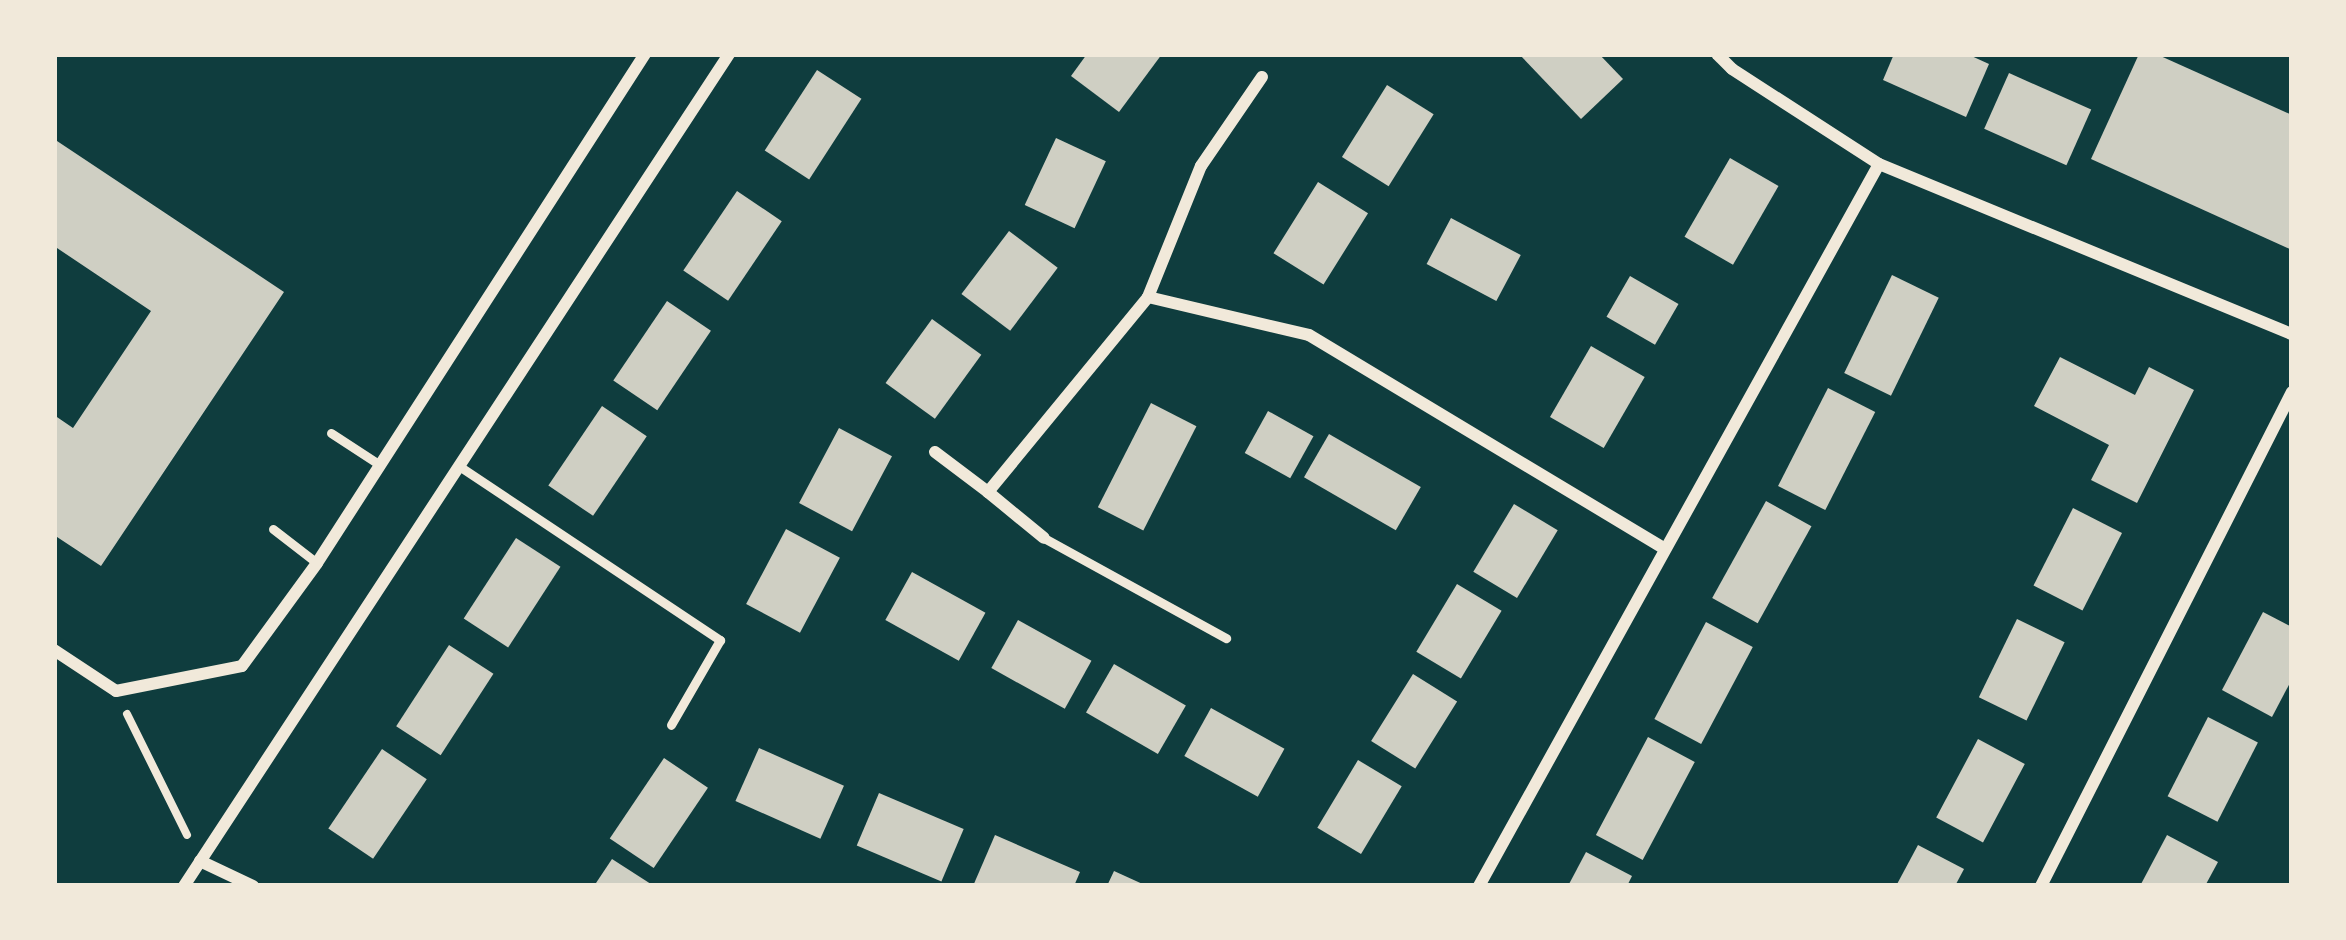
<!DOCTYPE html>
<html>
<head>
<meta charset="utf-8">
<style>
	body { margin:0 }
	#map { position:relative; width:2346px; height:940px; overflow:hidden; background:#0f3d3e; font-family:"DejaVu Sans",sans-serif }
	div>[style] { position:absolute }
	.building>* { inset:0; background:#cfcfc3; transform-origin:0 0 }
	.path>* { height:8px; margin:-4px; padding:0 4px; transform-origin:4px; border-radius:4px; background:#f1e9da }
	.service>* { height:9px; margin:-4.5px; padding:0 4.5px; transform-origin:4.5px; border-radius:4.5px; background:#f1e9da }
	.minor>* { height:12px; margin:-6px; padding:0 6px; transform-origin:6px; border-radius:6px; background:#f1e9da }
	span { translate:-50% -50%; white-space:nowrap; text-align:center; line-height:1.15; -webkit-text-stroke:9px #f1e9da; paint-order:stroke }
	.frame { position:absolute; inset:0; border:57px solid #f1e9da; pointer-events:none }
</style>
</head>
<body>
<div id="map">
	<div class="building">
		<i style="clip-path:polygon(1087px 54px,1162px 54px,1119px 112px,1071px 76px)"></i>
		<i style="clip-path:polygon(1519px 54px,1599px 54px,1623px 79px,1581px 119px)"></i>
		<i style="clip-path:polygon(1894px 54px,1967px 54px,1989px 64px,1966px 117px,1883px 80px)"></i>
		<i style="clip-path:polygon(2139px 54px,2156px 54px,2292px 115px,2292px 250px,2091px 159px)"></i>
		<i style="left:817px;top:70px;width:53px;height:96px;rotate:33deg"></i>
		<i style="left:2009px;top:73px;width:90px;height:61px;rotate:24deg"></i>
		<i style="left:1387px;top:85px;width:55px;height:85px;rotate:32deg"></i>
		<i style="left:1056px;top:138px;width:55px;height:74px;rotate:25deg"></i>
		<i style="clip-path:polygon(54px 139px,284px 292px,101px 566px,54px 535px,54px 415px,73px 428px,151px 311px,54px 246px)"></i>
		<i style="left:1730px;top:158px;width:56px;height:91px;rotate:30deg"></i>
		<i style="left:1318px;top:182px;width:59px;height:84px;rotate:32deg"></i>
		<i style="left:737px;top:191px;width:54px;height:96px;rotate:34deg"></i>
		<i style="left:1451px;top:218px;width:79px;height:52px;rotate:28deg"></i>
		<i style="left:1009px;top:231px;width:61px;height:79px;rotate:37deg"></i>
		<i style="left:1892px;top:275px;width:52px;height:109px;rotate:26deg"></i>
		<i style="left:1630px;top:276px;width:56px;height:47px;rotate:30deg"></i>
		<i style="left:667px;top:301px;width:53px;height:96px;rotate:34deg"></i>
		<i style="left:932px;top:319px;width:61px;height:79px;rotate:36deg"></i>
		<i style="left:1591px;top:346px;width:62px;height:82px;rotate:30deg"></i>
		<i style="clip-path:polygon(2060px 357px,2135px 395px,2149px 367px,2194px 390px,2137px 503px,2091px 480px,2109px 445px,2034px 406px)"></i>
		<i style="left:1828px;top:388px;width:53px;height:110px;rotate:27deg"></i>
		<i style="left:1151px;top:403px;width:51px;height:117px;rotate:27deg"></i>
		<i style="left:602px;top:406px;width:54px;height:96px;rotate:34deg"></i>
		<i style="left:1268px;top:411px;width:52px;height:48px;rotate:29deg"></i>
		<i style="left:839px;top:428px;width:60px;height:85px;rotate:28deg"></i>
		<i style="left:1329px;top:434px;width:106px;height:50px;rotate:30deg"></i>
		<i style="left:1766px;top:501px;width:52px;height:111px;rotate:29deg"></i>
		<i style="left:1514px;top:504px;width:51px;height:79px;rotate:31deg"></i>
		<i style="left:2073px;top:508px;width:55px;height:87px;rotate:27deg"></i>
		<i style="left:786px;top:529px;width:61px;height:85px;rotate:28deg"></i>
		<i style="left:516px;top:538px;width:53px;height:96px;rotate:33deg"></i>
		<i style="left:912px;top:572px;width:84px;height:55px;rotate:29deg"></i>
		<i style="left:1457px;top:584px;width:52px;height:79px;rotate:31deg"></i>
		<i style="clip-path:polygon(2263px 612px,2292px 627px,2292px 679px,2272px 717px,2222px 690px)"></i>
		<i style="left:2017px;top:619px;width:53px;height:87px;rotate:26deg"></i>
		<i style="left:1018px;top:620px;width:84px;height:55px;rotate:29deg"></i>
		<i style="left:1706px;top:622px;width:53px;height:110px;rotate:28deg"></i>
		<i style="left:449px;top:645px;width:53px;height:97px;rotate:33deg"></i>
		<i style="left:1114px;top:664px;width:83px;height:56px;rotate:30deg"></i>
		<i style="left:1413px;top:674px;width:52px;height:79px;rotate:32deg"></i>
		<i style="left:1211px;top:708px;width:84px;height:55px;rotate:29deg"></i>
		<i style="left:2208px;top:717px;width:56px;height:89px;rotate:27deg"></i>
		<i style="left:1648px;top:737px;width:53px;height:111px;rotate:28deg"></i>
		<i style="left:1978px;top:739px;width:53px;height:89px;rotate:28deg"></i>
		<i style="left:759px;top:748px;width:93px;height:58px;rotate:24deg"></i>
		<i style="left:382px;top:749px;width:54px;height:96px;rotate:34deg"></i>
		<i style="left:664px;top:758px;width:53px;height:97px;rotate:34deg"></i>
		<i style="left:1358px;top:760px;width:51px;height:79px;rotate:31deg"></i>
		<i style="left:879px;top:793px;width:92px;height:57px;rotate:23deg"></i>
		<i style="clip-path:polygon(995px 835px,1080px 872px,1074px 886px,973px 886px)"></i>
		<i style="clip-path:polygon(2167px 835px,2218px 862px,2205px 886px,2140px 886px)"></i>
		<i style="clip-path:polygon(1918px 845px,1964px 869px,1955px 886px,1896px 886px)"></i>
		<i style="clip-path:polygon(1586px 852px,1632px 876px,1627px 886px,1568px 886px)"></i>
		<i style="clip-path:polygon(612px 859px,654px 886px,594px 886px)"></i>
		<i style="clip-path:polygon(1114px 871px,1147px 886px,1107px 886px)"></i>
	</div>
	<div class="path">
		<i style="left:127px;top:714px;width:135px;rotate:63.6deg"></i>
	</div>
	<div class="service">
		<i style="left:331px;top:433px;width:59px;rotate:33.1deg"></i>
		<i style="left:459px;top:466px;width:314px;rotate:33.7deg"></i>
		<i style="left:720px;top:640px;width:98px;rotate:120deg"></i>
		<i style="left:273px;top:529px;width:56px;rotate:37.7deg"></i>
		<i style="left:1044px;top:538px;width:208px;rotate:28.8deg"></i>
	</div>
	<div class="minor">
		<i style="left:1717px;top:54px;width:21px;rotate:45deg"></i>
		<i style="left:1732px;top:69px;width:175px;rotate:32.9deg"></i>
		<i style="left:1879px;top:164px;width:447px;rotate:22.4deg"></i>
		<i style="left:1148px;top:297px;width:141px;rotate:-68deg"></i>
		<i style="left:1201px;top:166px;width:108px;rotate:-55.6deg"></i>
		<i style="left:935px;top:452px;width:66px;rotate:37deg"></i>
		<i style="left:988px;top:492px;width:252px;rotate:-50.6deg"></i>
		<i style="left:1148px;top:297px;width:165px;rotate:13.3deg"></i>
		<i style="left:1309px;top:335px;width:415px;rotate:31deg"></i>
		<i style="left:988px;top:492px;width:72px;rotate:39.4deg"></i>
		<i style="left:54px;top:650px;width:74px;rotate:33.5deg"></i>
		<i style="left:116px;top:691px;width:128px;rotate:-11.2deg"></i>
		<i style="left:242px;top:666px;width:127px;rotate:-53.9deg"></i>
		<i style="left:317px;top:563px;width:606px;rotate:-57.2deg"></i>
		<i style="left:200px;top:861px;width:59px;rotate:25.3deg"></i>
		<i style="left:184px;top:886px;width:995px;rotate:-56.77deg"></i>
		<i style="left:1479px;top:886px;width:825px;rotate:-61.01deg"></i>
		<i style="left:2041px;top:886px;width:554px;rotate:-63.07deg"></i>
	</div>
	<div class="frame"></div>
</div>
</body>
</html>
